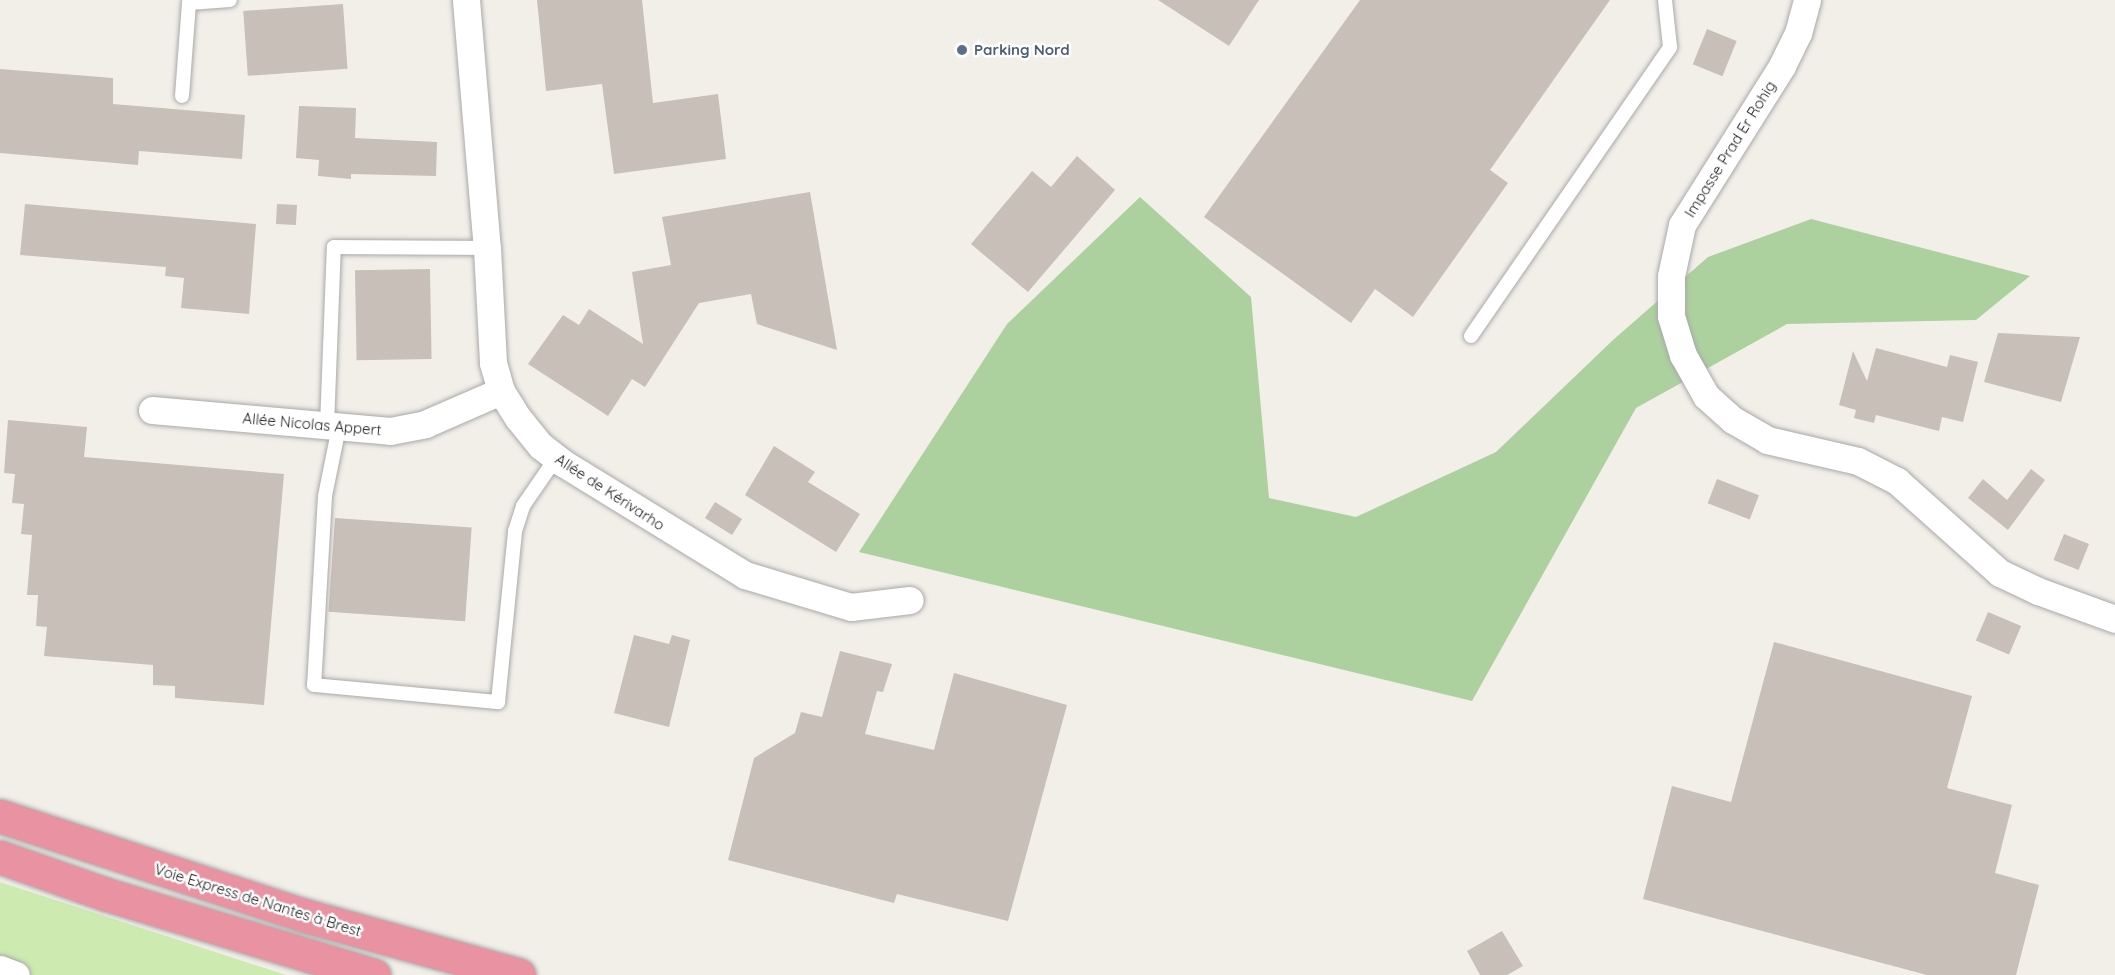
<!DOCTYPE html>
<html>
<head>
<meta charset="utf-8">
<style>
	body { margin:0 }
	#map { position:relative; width:2115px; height:975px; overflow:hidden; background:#f2efe9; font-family:Quicksand,sans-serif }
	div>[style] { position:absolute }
	.grass>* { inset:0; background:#cdebb0 }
	.forest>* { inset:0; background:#add19e }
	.building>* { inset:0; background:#c7bfb8; transform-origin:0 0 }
	.roads { filter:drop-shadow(0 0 2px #a9a9a9) drop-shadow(0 0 2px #a9a9a9) }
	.lane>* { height:14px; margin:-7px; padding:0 7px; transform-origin:7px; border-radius:7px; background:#fff }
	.street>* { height:27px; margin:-13.5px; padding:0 13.5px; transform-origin:13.5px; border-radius:13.5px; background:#fff }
	.highway>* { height:33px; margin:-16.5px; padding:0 16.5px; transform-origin:16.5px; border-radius:16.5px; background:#e892a2 }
	.dots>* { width:16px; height:16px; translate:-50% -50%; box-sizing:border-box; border:3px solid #fff; border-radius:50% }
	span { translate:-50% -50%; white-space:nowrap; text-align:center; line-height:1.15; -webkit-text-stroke:5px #fff; paint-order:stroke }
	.service-label { font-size:15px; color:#4e5e75; font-weight:700 }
	.left { translate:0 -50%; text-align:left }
	.street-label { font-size:15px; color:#222 }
</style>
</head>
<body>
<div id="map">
	<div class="grass">
		<i style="clip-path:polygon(0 882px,286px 975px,0 975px)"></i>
	</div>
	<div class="forest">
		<i style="clip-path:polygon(1140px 197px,1251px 297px,1269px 498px,1356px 517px,1496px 452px,1613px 340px,1708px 257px,1811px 219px,2030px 276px,1976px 320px,1787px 324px,1636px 408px,1472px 701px,859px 552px,1007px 324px)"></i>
	</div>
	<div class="building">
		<i style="clip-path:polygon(537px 0,642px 0,653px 103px,718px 94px,726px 159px,614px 174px,602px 84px,546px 91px)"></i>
		<i style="clip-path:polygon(1158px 0,1259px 0,1229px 46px)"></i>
		<i style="clip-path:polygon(1360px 0,1610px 0,1490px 170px,1508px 183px,1413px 317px,1375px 289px,1351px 323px,1204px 217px)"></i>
		<i style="left:343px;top:4px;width:65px;height:100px;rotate:86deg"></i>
		<i style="left:1707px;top:29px;width:32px;height:38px;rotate:22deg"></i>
		<i style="clip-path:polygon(0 69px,113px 78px,113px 104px,245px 115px,242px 159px,139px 151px,138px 165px,0 153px)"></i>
		<i style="clip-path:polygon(299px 106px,356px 108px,355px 138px,437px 142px,436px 176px,351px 174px,351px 179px,318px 176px,319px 160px,296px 158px)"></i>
		<i style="clip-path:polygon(1077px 156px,1115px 190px,1028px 292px,971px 244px,1032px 171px,1051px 187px)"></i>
		<i style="clip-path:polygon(810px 192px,837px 350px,757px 324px,751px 294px,699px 303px,645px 387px,632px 379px,608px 416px,528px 364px,563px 315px,579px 325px,589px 309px,643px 344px,632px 272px,671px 265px,662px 217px)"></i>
		<i style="clip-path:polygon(25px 204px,256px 224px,249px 314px,181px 308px,184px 278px,165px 276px,166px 267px,20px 255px)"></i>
		<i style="left:277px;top:204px;width:20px;height:20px;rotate:3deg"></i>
		<i style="left:430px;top:269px;width:90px;height:75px;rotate:89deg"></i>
		<i style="clip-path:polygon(1998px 333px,2080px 337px,2061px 402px,1984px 382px)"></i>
		<i style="clip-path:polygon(1876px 348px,1947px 367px,1950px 355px,1978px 362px,1963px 422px,1942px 417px,1939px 431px,1876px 415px,1874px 423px,1854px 418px,1856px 410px,1839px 405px,1853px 351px,1867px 381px)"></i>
		<i style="clip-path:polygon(8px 420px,87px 427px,84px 457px,284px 474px,264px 705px,175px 698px,175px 686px,153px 685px,153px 665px,44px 656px,47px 627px,36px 626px,38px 595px,27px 595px,32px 535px,21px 534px,24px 504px,12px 503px,15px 474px,4px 473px)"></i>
		<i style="clip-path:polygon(774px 446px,815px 472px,808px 482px,860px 514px,836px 552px,745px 495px)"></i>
		<i style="clip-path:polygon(2031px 469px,2045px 480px,2008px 530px,1968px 498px,1983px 479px,2007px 500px)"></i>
		<i style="left:1717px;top:479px;width:45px;height:26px;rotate:21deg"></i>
		<i style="left:715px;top:502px;width:32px;height:19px;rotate:32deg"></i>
		<i style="left:335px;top:518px;width:137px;height:94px;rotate:4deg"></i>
		<i style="left:2064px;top:534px;width:27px;height:28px;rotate:22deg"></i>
		<i style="left:1988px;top:612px;width:36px;height:31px;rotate:23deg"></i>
		<i style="clip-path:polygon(634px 635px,669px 644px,672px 635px,690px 640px,669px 727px,614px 713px)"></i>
		<i style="clip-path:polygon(1774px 642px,1972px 696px,1947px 788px,2012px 805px,1995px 873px,2039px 885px,2016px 975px,1927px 975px,1643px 899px,1672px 786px,1731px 802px)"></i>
		<i style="clip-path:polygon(840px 651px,892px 664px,883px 692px,877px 691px,865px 734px,934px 750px,954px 673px,1067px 705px,1008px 921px,897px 894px,894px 903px,728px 860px,754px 758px,795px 733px,801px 712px,822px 717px)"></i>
		<i style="clip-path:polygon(1502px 931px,1523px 966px,1507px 975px,1480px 975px,1467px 951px)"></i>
	</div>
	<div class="roads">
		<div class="lane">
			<i style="left:182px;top:96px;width:93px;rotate:-85.7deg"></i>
			<i style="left:189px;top:3px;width:41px;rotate:-4.2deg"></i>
			<i style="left:1471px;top:336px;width:351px;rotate:-55.4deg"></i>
			<i style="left:1670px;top:47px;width:47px;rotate:-96.1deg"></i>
			<i style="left:327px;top:426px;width:179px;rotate:-87.8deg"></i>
			<i style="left:334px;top:247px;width:153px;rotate:0.4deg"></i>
			<i style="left:339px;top:427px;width:70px;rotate:101.5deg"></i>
			<i style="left:325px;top:496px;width:189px;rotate:93.3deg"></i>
			<i style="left:314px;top:685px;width:185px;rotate:5.3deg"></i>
			<i style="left:498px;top:702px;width:172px;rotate:-84.3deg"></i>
			<i style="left:515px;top:531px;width:26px;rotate:-72deg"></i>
			<i style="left:523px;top:506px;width:58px;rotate:-55.5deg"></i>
		</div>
		<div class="street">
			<i style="left:466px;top:0;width:249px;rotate:85.2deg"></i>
			<i style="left:487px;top:248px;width:115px;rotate:87deg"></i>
			<i style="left:493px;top:363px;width:29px;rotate:74deg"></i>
			<i style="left:501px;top:391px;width:32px;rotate:58deg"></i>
			<i style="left:518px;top:418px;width:36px;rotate:51deg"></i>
			<i style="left:541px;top:446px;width:28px;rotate:38deg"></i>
			<i style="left:563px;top:463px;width:214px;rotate:31.6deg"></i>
			<i style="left:745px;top:575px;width:111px;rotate:16.8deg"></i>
			<i style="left:851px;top:607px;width:59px;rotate:-6.8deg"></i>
			<i style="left:1807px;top:0;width:34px;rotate:105deg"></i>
			<i style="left:1798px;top:33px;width:37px;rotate:116deg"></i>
			<i style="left:1782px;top:66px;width:188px;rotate:122.2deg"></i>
			<i style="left:1682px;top:225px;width:52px;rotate:102.2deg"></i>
			<i style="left:1671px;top:276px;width:40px;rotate:90deg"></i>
			<i style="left:1671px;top:316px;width:41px;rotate:72.9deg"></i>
			<i style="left:1683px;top:355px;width:47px;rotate:60.7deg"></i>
			<i style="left:1706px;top:396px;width:36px;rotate:42deg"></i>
			<i style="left:1733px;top:420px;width:39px;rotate:30deg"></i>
			<i style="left:1767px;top:440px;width:93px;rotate:13deg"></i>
			<i style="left:1858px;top:461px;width:44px;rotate:27.1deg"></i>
			<i style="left:1897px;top:481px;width:138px;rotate:41.8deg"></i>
			<i style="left:2000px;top:573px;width:42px;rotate:25.3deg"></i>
			<i style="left:2038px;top:591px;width:82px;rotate:20deg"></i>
			<i style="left:152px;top:410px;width:239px;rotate:5deg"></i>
			<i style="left:390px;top:431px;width:36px;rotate:-11deg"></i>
			<i style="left:425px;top:424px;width:83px;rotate:-23.5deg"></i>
			<i style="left:0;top:969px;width:17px;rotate:21deg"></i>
		</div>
		<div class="highway">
			<i style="left:0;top:816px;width:319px;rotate:18.1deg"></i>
			<i style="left:303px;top:915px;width:224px;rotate:15.5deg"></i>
			<i style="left:0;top:857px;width:111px;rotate:19.4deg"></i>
			<i style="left:105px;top:894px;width:281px;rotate:16.8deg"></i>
		</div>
	</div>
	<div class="dots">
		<i style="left:962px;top:50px;background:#5c6f8a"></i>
	</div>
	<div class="service-label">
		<span class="left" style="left:974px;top:50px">Parking Nord</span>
	</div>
	<div class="street-label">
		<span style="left:1730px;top:149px;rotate:-58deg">Impasse Prad Er Rohig</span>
		<span style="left:312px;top:424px;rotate:5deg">Allée Nicolas Appert</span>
		<span style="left:610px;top:492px;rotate:33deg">Allée de Kérivarho</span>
		<span style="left:258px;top:900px;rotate:17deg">Voie Express de Nantes à Brest</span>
	</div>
</div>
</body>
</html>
